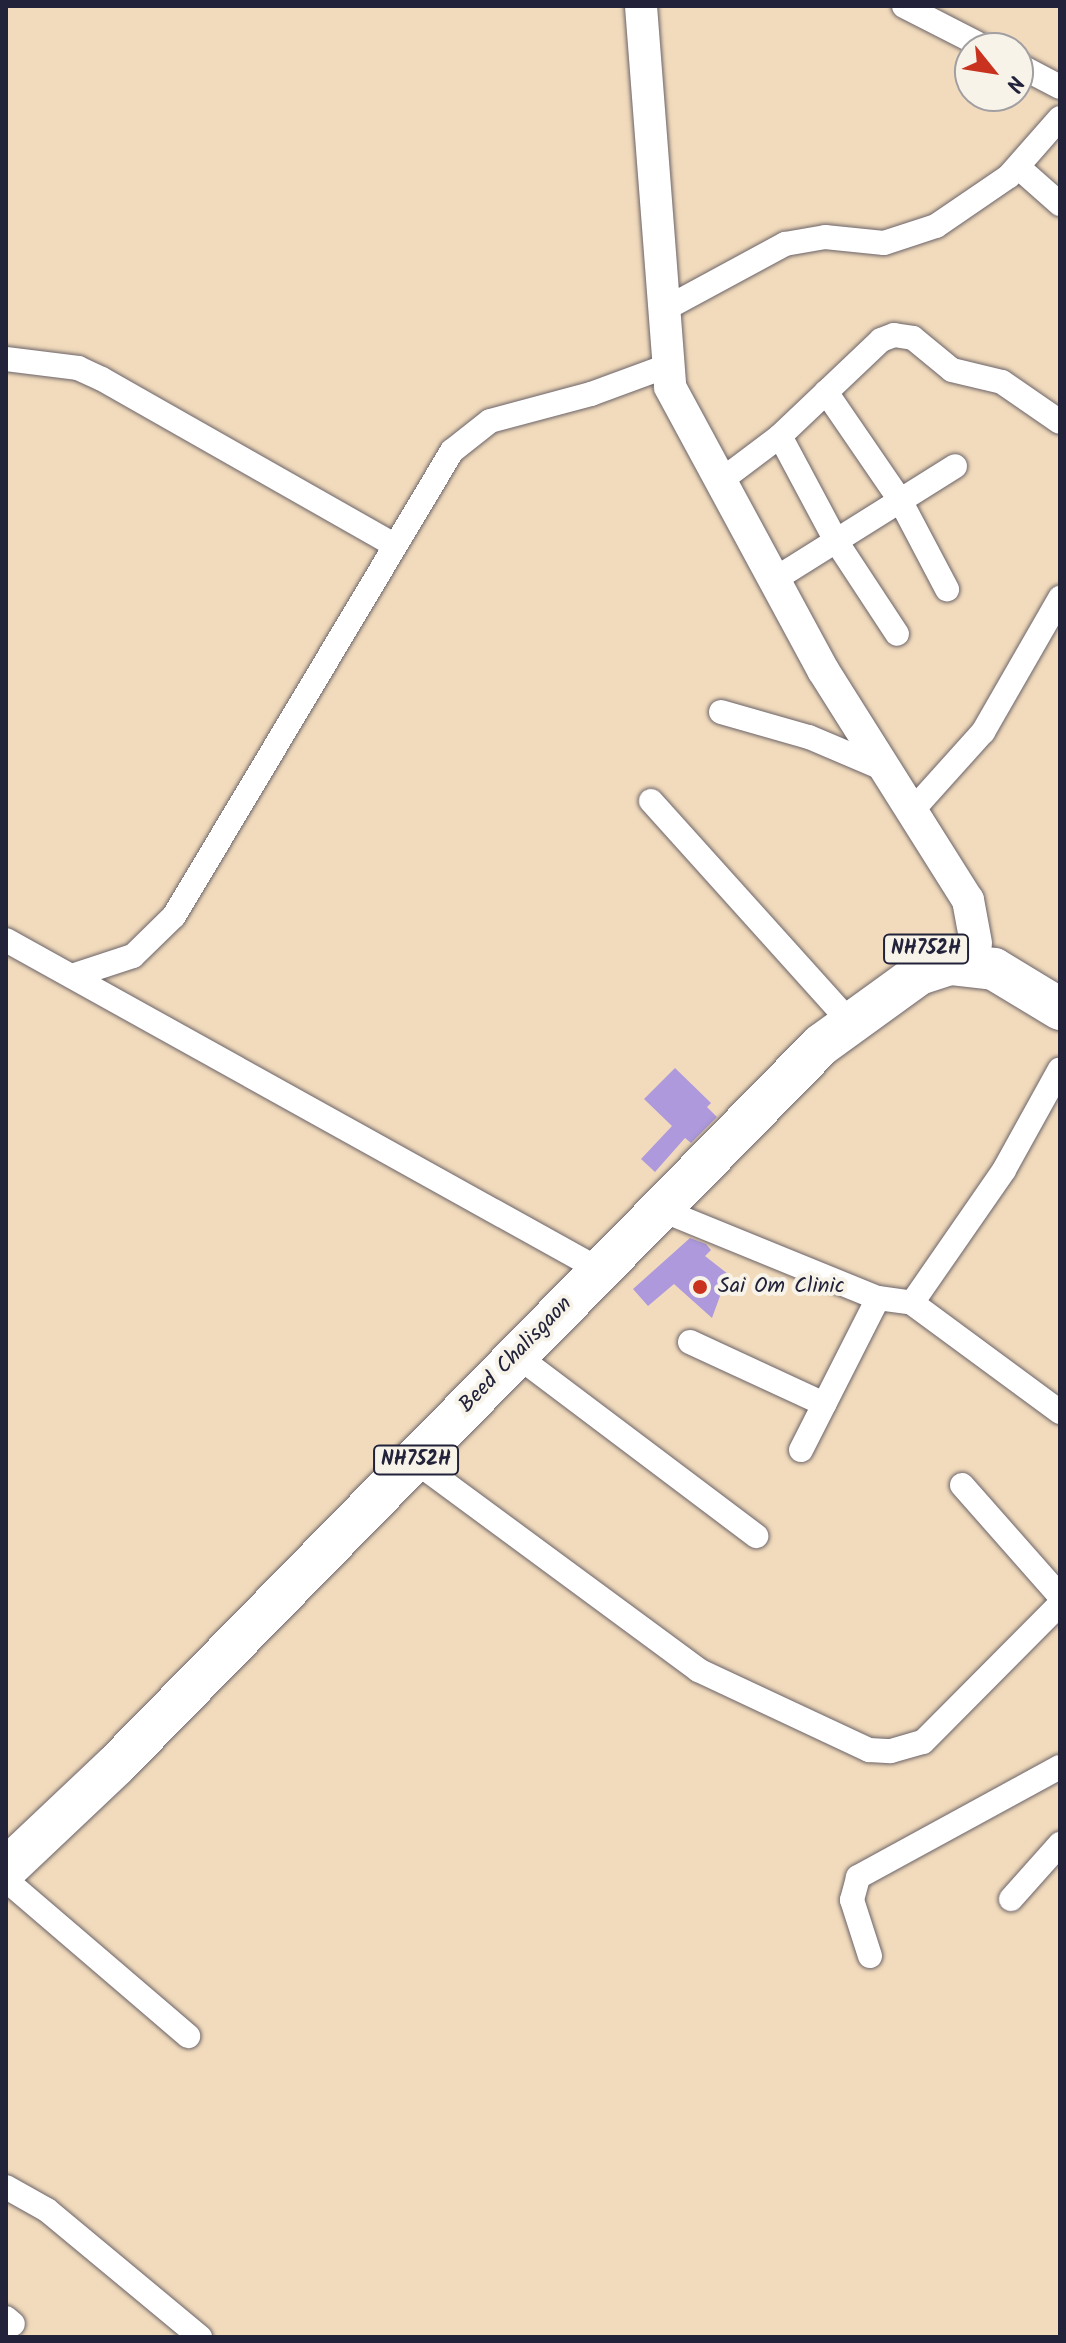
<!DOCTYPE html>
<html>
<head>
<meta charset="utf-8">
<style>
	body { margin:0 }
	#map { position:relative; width:1066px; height:2343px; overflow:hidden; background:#f2dbbc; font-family:Kalam,sans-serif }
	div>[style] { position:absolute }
	.building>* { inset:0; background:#ad99dc }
	.roads { filter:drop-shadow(0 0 2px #6b6368) drop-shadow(0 0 2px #6b6368) }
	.street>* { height:24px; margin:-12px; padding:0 12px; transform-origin:12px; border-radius:12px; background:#fff }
	.secondary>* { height:32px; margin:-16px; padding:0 16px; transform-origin:16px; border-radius:16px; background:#fff }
	.highway>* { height:42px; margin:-21px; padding:0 21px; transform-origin:21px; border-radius:21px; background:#fff }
	.dots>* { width:22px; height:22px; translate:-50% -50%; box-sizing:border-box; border:4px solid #f7f3e8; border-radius:50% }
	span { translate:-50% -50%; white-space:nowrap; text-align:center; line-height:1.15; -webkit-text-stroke:8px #f7f3e8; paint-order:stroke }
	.shield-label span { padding:2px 6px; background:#f7f3e8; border:2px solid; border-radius:6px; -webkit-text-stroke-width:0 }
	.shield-label { font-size:20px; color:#22223b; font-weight:700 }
	.poi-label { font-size:22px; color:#22223b }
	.left { translate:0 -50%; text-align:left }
	.street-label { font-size:22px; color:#22223b }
	.frame { position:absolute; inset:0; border:8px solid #22223b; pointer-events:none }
	.north { position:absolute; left:954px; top:32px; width:80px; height:80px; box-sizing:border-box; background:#f7f3e8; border:2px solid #a29fa3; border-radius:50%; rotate:120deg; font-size:22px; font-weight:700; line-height:32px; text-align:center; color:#22223b }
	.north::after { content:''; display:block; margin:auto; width:28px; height:36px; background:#c8321e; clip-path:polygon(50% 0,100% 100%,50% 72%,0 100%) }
</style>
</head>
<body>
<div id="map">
	<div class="building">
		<i style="clip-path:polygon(675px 1068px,711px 1103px,707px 1107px,717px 1117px,691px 1143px,685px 1138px,655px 1172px,641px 1159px,672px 1126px,644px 1099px)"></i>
		<i style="clip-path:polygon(690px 1238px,706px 1244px,711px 1250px,705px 1256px,728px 1274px,712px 1318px,674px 1284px,648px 1306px,633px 1289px)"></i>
	</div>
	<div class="roads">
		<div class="street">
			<i style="left:904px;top:6px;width:92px;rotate:27.1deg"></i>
			<i style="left:1018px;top:65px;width:47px;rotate:27.6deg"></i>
			<i style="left:1018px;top:167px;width:56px;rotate:41.4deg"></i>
			<i style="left:663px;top:310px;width:139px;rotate:-28.4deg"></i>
			<i style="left:785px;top:244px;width:41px;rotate:-9.9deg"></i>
			<i style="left:825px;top:237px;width:59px;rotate:5.8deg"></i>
			<i style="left:884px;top:243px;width:55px;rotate:-18.1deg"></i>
			<i style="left:936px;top:226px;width:88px;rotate:-34.4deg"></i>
			<i style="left:1009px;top:176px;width:77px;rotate:-48.7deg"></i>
			<i style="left:6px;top:359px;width:73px;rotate:7.1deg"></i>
			<i style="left:78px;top:368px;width:26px;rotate:25deg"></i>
			<i style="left:102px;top:379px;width:334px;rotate:29.6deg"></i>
			<i style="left:826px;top:392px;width:131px;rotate:55.6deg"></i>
			<i style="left:900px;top:500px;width:101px;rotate:62.2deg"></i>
			<i style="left:780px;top:436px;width:119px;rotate:61.9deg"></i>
			<i style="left:836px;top:541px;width:111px;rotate:56.7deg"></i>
			<i style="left:719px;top:482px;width:76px;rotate:-37deg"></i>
			<i style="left:780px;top:436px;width:139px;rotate:-43.5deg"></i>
			<i style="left:881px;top:340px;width:14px;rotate:-21deg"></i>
			<i style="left:894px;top:335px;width:19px;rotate:9deg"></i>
			<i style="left:913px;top:338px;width:50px;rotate:39.4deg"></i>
			<i style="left:952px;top:370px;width:51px;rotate:13.5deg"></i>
			<i style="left:1002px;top:382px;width:70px;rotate:34.6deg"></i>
			<i style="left:772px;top:581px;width:216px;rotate:-32.1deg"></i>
			<i style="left:721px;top:712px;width:91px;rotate:15.9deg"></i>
			<i style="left:809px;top:737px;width:79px;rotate:23deg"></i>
			<i style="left:651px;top:801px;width:284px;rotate:48deg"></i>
			<i style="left:910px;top:813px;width:109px;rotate:-48deg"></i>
			<i style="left:983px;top:732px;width:155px;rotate:-60.1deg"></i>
			<i style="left:6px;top:940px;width:677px;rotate:29.06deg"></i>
			<i style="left:72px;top:976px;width:64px;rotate:-18.2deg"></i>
			<i style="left:133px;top:956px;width:57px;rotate:-44.3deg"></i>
			<i style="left:174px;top:916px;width:542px;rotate:-59.13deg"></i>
			<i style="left:452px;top:451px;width:48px;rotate:-38.3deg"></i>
			<i style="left:490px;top:421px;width:105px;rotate:-15deg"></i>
			<i style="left:591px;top:394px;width:81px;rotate:-20.2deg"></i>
			<i style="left:657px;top:1208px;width:239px;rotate:22.2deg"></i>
			<i style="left:878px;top:1298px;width:34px;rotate:8deg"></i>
			<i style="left:912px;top:1303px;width:184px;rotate:36.4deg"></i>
			<i style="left:912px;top:1303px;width:162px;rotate:-55.3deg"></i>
			<i style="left:1004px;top:1170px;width:115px;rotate:-61deg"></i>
			<i style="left:690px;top:1342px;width:148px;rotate:24.8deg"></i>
			<i style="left:516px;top:1355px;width:301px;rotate:37deg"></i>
			<i style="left:801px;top:1450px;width:170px;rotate:-63.1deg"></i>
			<i style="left:415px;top:1461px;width:352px;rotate:36.4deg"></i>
			<i style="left:698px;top:1670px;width:189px;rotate:25.1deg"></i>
			<i style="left:869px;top:1750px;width:22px;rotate:3deg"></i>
			<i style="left:891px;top:1751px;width:33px;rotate:-16deg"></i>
			<i style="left:923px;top:1742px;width:194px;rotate:-45.2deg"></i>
			<i style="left:962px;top:1485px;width:148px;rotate:48.6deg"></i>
			<i style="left:6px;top:1880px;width:240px;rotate:40.6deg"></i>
			<i style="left:1011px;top:1899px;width:74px;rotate:-48.3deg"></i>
			<i style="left:870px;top:1956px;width:59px;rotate:-107.8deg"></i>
			<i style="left:852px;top:1900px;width:24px;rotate:-75deg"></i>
			<i style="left:858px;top:1877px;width:230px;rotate:-28.6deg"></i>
			<i style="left:6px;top:2187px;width:47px;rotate:29.3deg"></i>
			<i style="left:47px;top:2210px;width:199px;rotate:39.7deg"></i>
			<i style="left:6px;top:2318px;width:9px;rotate:41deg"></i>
		</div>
		<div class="secondary">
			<i style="left:641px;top:6px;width:382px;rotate:85.6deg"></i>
			<i style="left:670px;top:387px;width:322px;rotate:61.6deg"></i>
			<i style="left:823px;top:670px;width:272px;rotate:57.8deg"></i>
			<i style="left:968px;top:900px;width:44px;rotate:79.5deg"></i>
		</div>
		<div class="highway">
			<i style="left:6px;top:1869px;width:151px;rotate:-43.4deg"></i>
			<i style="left:116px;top:1765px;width:1008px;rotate:-45.6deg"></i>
			<i style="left:821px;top:1045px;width:121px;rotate:-35.9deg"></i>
			<i style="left:919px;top:974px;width:33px;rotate:-18deg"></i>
			<i style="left:950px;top:964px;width:44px;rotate:6.5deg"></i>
			<i style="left:994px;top:969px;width:77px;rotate:31.2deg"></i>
		</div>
	</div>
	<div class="dots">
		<i style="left:700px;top:1287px;background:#c8321e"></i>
	</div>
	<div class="shield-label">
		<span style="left:926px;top:949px">NH752H</span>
		<span style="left:416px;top:1460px">NH752H</span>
	</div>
	<div class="poi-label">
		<span class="left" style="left:718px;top:1287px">Sai Om Clinic</span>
	</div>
	<div class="street-label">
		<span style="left:516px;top:1355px;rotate:-46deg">Beed Chalisgaon</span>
	</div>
	<div class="frame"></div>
	<div class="north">N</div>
</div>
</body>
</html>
